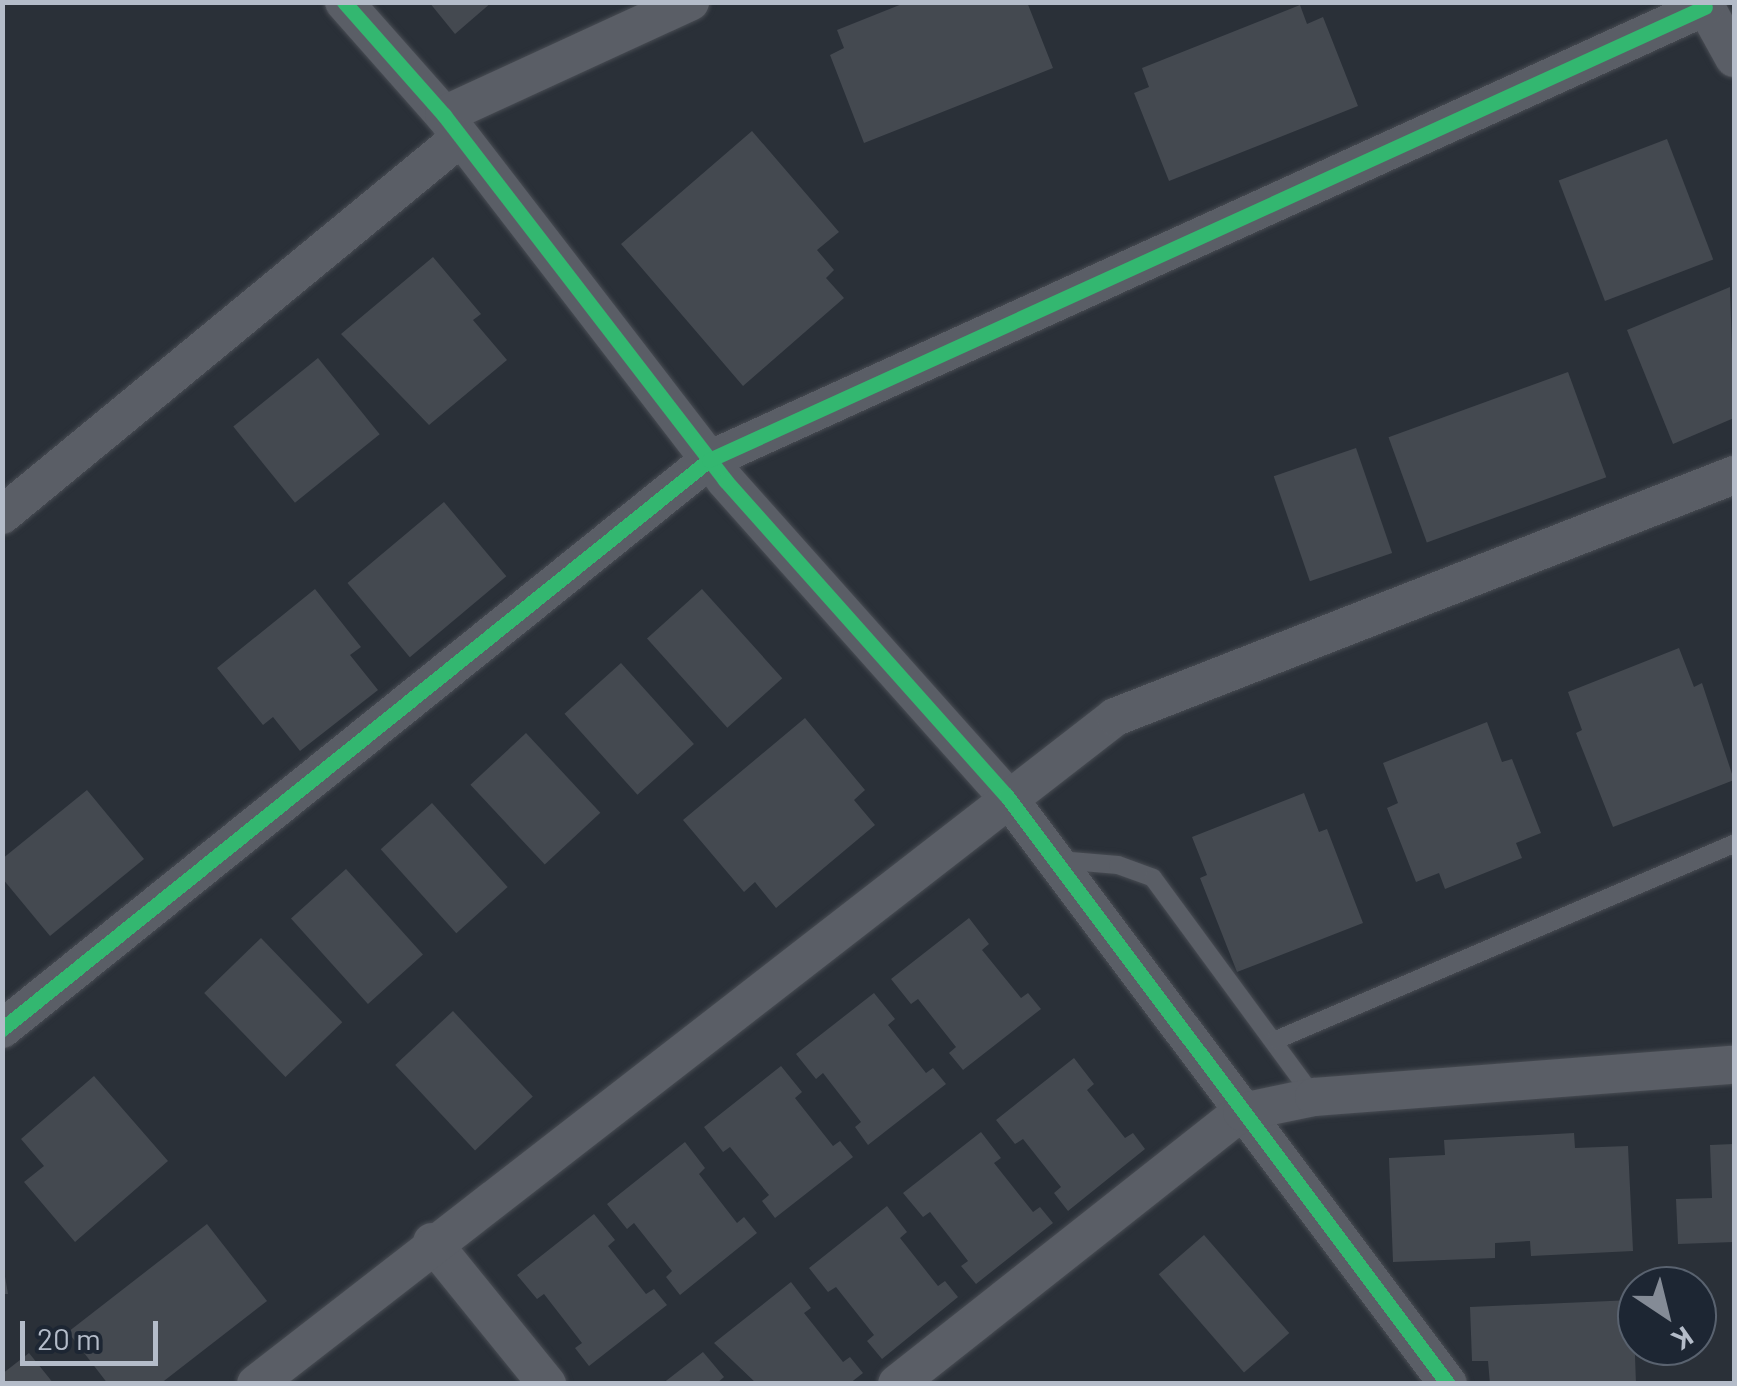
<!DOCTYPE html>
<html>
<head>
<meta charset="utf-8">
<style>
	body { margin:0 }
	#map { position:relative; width:1737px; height:1386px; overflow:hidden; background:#2a3038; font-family:Barlow,sans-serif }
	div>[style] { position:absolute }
	.building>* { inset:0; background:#444950; transform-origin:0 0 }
	.roads { filter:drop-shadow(0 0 2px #484c53) drop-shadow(0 0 2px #484c53) }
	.lane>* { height:18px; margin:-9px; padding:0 9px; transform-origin:9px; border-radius:9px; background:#5a5e66 }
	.street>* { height:38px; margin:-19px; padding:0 19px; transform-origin:19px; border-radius:19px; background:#5a5e66 }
	.cycleway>* { height:15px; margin:-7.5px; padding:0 7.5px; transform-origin:7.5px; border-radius:7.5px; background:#33b770 }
	span { translate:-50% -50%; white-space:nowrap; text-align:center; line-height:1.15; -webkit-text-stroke:10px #1d2633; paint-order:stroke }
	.frame { position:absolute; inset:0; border:5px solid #b4bcc9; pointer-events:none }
	.north { position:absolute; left:1617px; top:1266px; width:100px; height:100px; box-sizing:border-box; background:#1d2633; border:2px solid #59626f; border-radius:50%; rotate:145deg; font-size:28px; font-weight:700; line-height:40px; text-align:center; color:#b4bcc9 }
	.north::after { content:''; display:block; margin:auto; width:35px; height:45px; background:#848b96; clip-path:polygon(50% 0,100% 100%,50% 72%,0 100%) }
	.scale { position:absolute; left:20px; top:1321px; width:138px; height:45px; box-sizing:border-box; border:5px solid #b4bcc9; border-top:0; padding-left:12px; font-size:30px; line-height:35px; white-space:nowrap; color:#b4bcc9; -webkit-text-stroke:8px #1d2633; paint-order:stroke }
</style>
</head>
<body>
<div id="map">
	<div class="building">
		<i style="clip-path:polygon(429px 2px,492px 2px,455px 34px)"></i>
		<i style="clip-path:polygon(907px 2px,1027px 2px,1053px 68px,864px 143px,830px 55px,844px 48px,837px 30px)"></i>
		<i style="clip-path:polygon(1300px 5px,1307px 24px,1323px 17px,1358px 106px,1169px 181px,1134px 93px,1149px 87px,1142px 68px)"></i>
		<i style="clip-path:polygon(752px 131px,839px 232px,817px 250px,834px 270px,826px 278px,844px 298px,743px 386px,621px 244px)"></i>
		<i style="left:1667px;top:139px;width:129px;height:116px;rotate:69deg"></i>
		<i style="clip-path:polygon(433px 257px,481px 314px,473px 320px,507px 360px,429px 425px,341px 334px)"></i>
		<i style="clip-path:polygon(1730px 287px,1734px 418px,1673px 444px,1627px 330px)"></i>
		<i style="left:318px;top:358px;width:98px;height:109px;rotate:51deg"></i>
		<i style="left:1568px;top:372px;width:112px;height:191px;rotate:70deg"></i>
		<i style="left:1356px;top:448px;width:111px;height:87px;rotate:71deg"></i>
		<i style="left:444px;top:502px;width:97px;height:126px;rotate:50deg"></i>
		<i style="clip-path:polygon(315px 589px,361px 647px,350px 655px,378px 690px,300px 751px,273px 717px,263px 725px,217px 668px)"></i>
		<i style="left:702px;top:589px;width:120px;height:74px;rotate:48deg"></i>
		<i style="clip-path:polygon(1679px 648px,1694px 687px,1702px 683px,1734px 780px,1613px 827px,1576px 733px,1582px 730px,1568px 692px)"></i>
		<i style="left:621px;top:663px;width:109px;height:76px;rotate:48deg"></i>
		<i style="clip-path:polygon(805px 718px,865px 790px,854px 800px,875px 825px,776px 908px,755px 882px,744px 892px,683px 820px)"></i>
		<i style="clip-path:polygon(1487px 722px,1502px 762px,1512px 759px,1541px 833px,1516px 843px,1522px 858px,1445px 889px,1439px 873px,1416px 882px,1387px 808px,1398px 803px,1383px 763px)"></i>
		<i style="left:526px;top:733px;width:109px;height:76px;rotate:47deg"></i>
		<i style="clip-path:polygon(87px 790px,144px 859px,50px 936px,2px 878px,2px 859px)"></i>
		<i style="clip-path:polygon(1304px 793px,1319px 832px,1327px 829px,1363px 923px,1237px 972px,1200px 878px,1207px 875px,1192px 837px)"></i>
		<i style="left:432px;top:803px;width:113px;height:69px;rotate:48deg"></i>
		<i style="left:346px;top:869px;width:115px;height:74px;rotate:48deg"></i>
		<i style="clip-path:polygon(969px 918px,989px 944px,982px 950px,1021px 998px,1028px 993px,1041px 1009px,963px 1070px,949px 1053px,956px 1047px,918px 999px,911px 1004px,891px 979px)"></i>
		<i style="left:261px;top:938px;width:117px;height:79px;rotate:46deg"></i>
		<i style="clip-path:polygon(874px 993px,895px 1019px,888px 1025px,926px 1073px,933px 1068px,946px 1084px,868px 1145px,855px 1127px,861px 1122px,823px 1073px,816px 1079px,796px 1054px)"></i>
		<i style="left:453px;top:1011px;width:117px;height:79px;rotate:47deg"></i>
		<i style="clip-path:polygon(1074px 1058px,1094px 1084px,1087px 1090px,1125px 1138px,1133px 1133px,1145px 1149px,1068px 1211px,1054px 1193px,1061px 1187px,1023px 1139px,1015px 1144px,996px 1120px)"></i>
		<i style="clip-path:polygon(781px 1066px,802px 1092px,795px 1098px,833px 1146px,840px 1141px,853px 1157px,775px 1218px,762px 1201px,769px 1195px,730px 1147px,723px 1152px,704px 1127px)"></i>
		<i style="clip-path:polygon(94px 1076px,168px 1161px,75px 1242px,24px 1182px,44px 1166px,21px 1139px)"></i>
		<i style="clip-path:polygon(981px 1132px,1001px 1158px,994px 1163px,1033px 1212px,1040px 1207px,1053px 1223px,976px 1284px,961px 1266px,968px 1261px,930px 1212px,923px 1217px,903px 1193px)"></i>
		<i style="clip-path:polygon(1574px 1133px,1575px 1148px,1628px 1146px,1633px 1251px,1531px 1256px,1530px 1241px,1495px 1243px,1495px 1258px,1393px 1262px,1389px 1158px,1445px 1155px,1444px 1140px)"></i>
		<i style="clip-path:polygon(685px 1142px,705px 1168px,699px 1174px,737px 1223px,744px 1217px,757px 1233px,680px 1295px,666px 1277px,672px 1271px,634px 1223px,627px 1229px,607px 1204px)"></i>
		<i style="clip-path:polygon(1734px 1144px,1734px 1242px,1678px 1244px,1676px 1199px,1712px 1198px,1710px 1145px)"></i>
		<i style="clip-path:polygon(887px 1206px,907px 1232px,900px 1238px,938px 1286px,945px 1281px,958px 1297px,882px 1359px,867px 1341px,874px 1335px,836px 1287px,828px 1292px,809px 1268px)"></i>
		<i style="clip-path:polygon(594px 1214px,615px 1240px,608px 1246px,646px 1294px,654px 1289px,667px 1305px,589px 1366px,575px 1348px,582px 1343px,544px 1294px,537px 1299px,517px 1275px)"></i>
		<i style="clip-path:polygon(207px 1224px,267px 1301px,160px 1384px,108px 1384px,68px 1332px)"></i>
		<i style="left:1204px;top:1235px;width:130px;height:60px;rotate:49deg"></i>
		<i style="clip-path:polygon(2px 1259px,8px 1294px,2px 1294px)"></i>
		<i style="clip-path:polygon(791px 1282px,811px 1308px,804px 1313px,843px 1362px,850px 1357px,863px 1373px,849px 1384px,757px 1384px,714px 1343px)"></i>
		<i style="clip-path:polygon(1633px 1300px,1636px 1384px,1490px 1384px,1488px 1361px,1472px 1361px,1470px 1307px)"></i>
		<i style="clip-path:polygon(703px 1352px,724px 1377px,716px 1384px,662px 1384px)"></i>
		<i style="clip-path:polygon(29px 1353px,54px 1384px,2px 1384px,2px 1374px)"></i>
	</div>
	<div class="roads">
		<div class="lane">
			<i style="left:1059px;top:860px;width:59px;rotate:4.8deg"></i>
			<i style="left:1118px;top:865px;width:37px;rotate:20deg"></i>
			<i style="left:1153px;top:878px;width:272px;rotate:53.7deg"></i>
			<i style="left:1276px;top:1040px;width:498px;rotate:-23.2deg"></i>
		</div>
		<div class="street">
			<i style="left:344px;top:2px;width:151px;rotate:48.5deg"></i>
			<i style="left:444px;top:115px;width:461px;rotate:52.4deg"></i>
			<i style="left:725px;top:480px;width:422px;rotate:48.3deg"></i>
			<i style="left:1006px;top:795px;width:736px;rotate:53.11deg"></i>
			<i style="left:1703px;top:2px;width:64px;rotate:61deg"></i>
			<i style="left:444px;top:115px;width:271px;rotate:-24.7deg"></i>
			<i style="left:2px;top:515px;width:593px;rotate:-39.46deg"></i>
			<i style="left:2px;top:1029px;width:908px;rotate:-38.83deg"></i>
			<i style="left:709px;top:460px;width:1094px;rotate:-24.46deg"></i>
			<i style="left:432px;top:1242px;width:183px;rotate:51deg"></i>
			<i style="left:256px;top:1384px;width:1088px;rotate:-37.83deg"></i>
			<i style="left:1115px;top:717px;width:665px;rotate:-21.35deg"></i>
			<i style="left:897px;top:1384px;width:439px;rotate:-38.3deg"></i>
			<i style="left:1242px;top:1112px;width:74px;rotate:-11.8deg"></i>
			<i style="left:1314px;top:1097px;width:421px;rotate:-4.4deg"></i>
		</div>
	</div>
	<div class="cycleway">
		<i style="left:344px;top:2px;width:151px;rotate:48.5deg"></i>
		<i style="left:444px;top:115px;width:461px;rotate:52.4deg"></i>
		<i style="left:725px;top:480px;width:422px;rotate:48.3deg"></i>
		<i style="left:1006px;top:795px;width:736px;rotate:53.11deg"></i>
		<i style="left:2px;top:1029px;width:908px;rotate:-38.83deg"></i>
		<i style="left:709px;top:460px;width:1094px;rotate:-24.46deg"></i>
	</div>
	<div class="frame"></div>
	<div class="north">K</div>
	<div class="scale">20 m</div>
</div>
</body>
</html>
